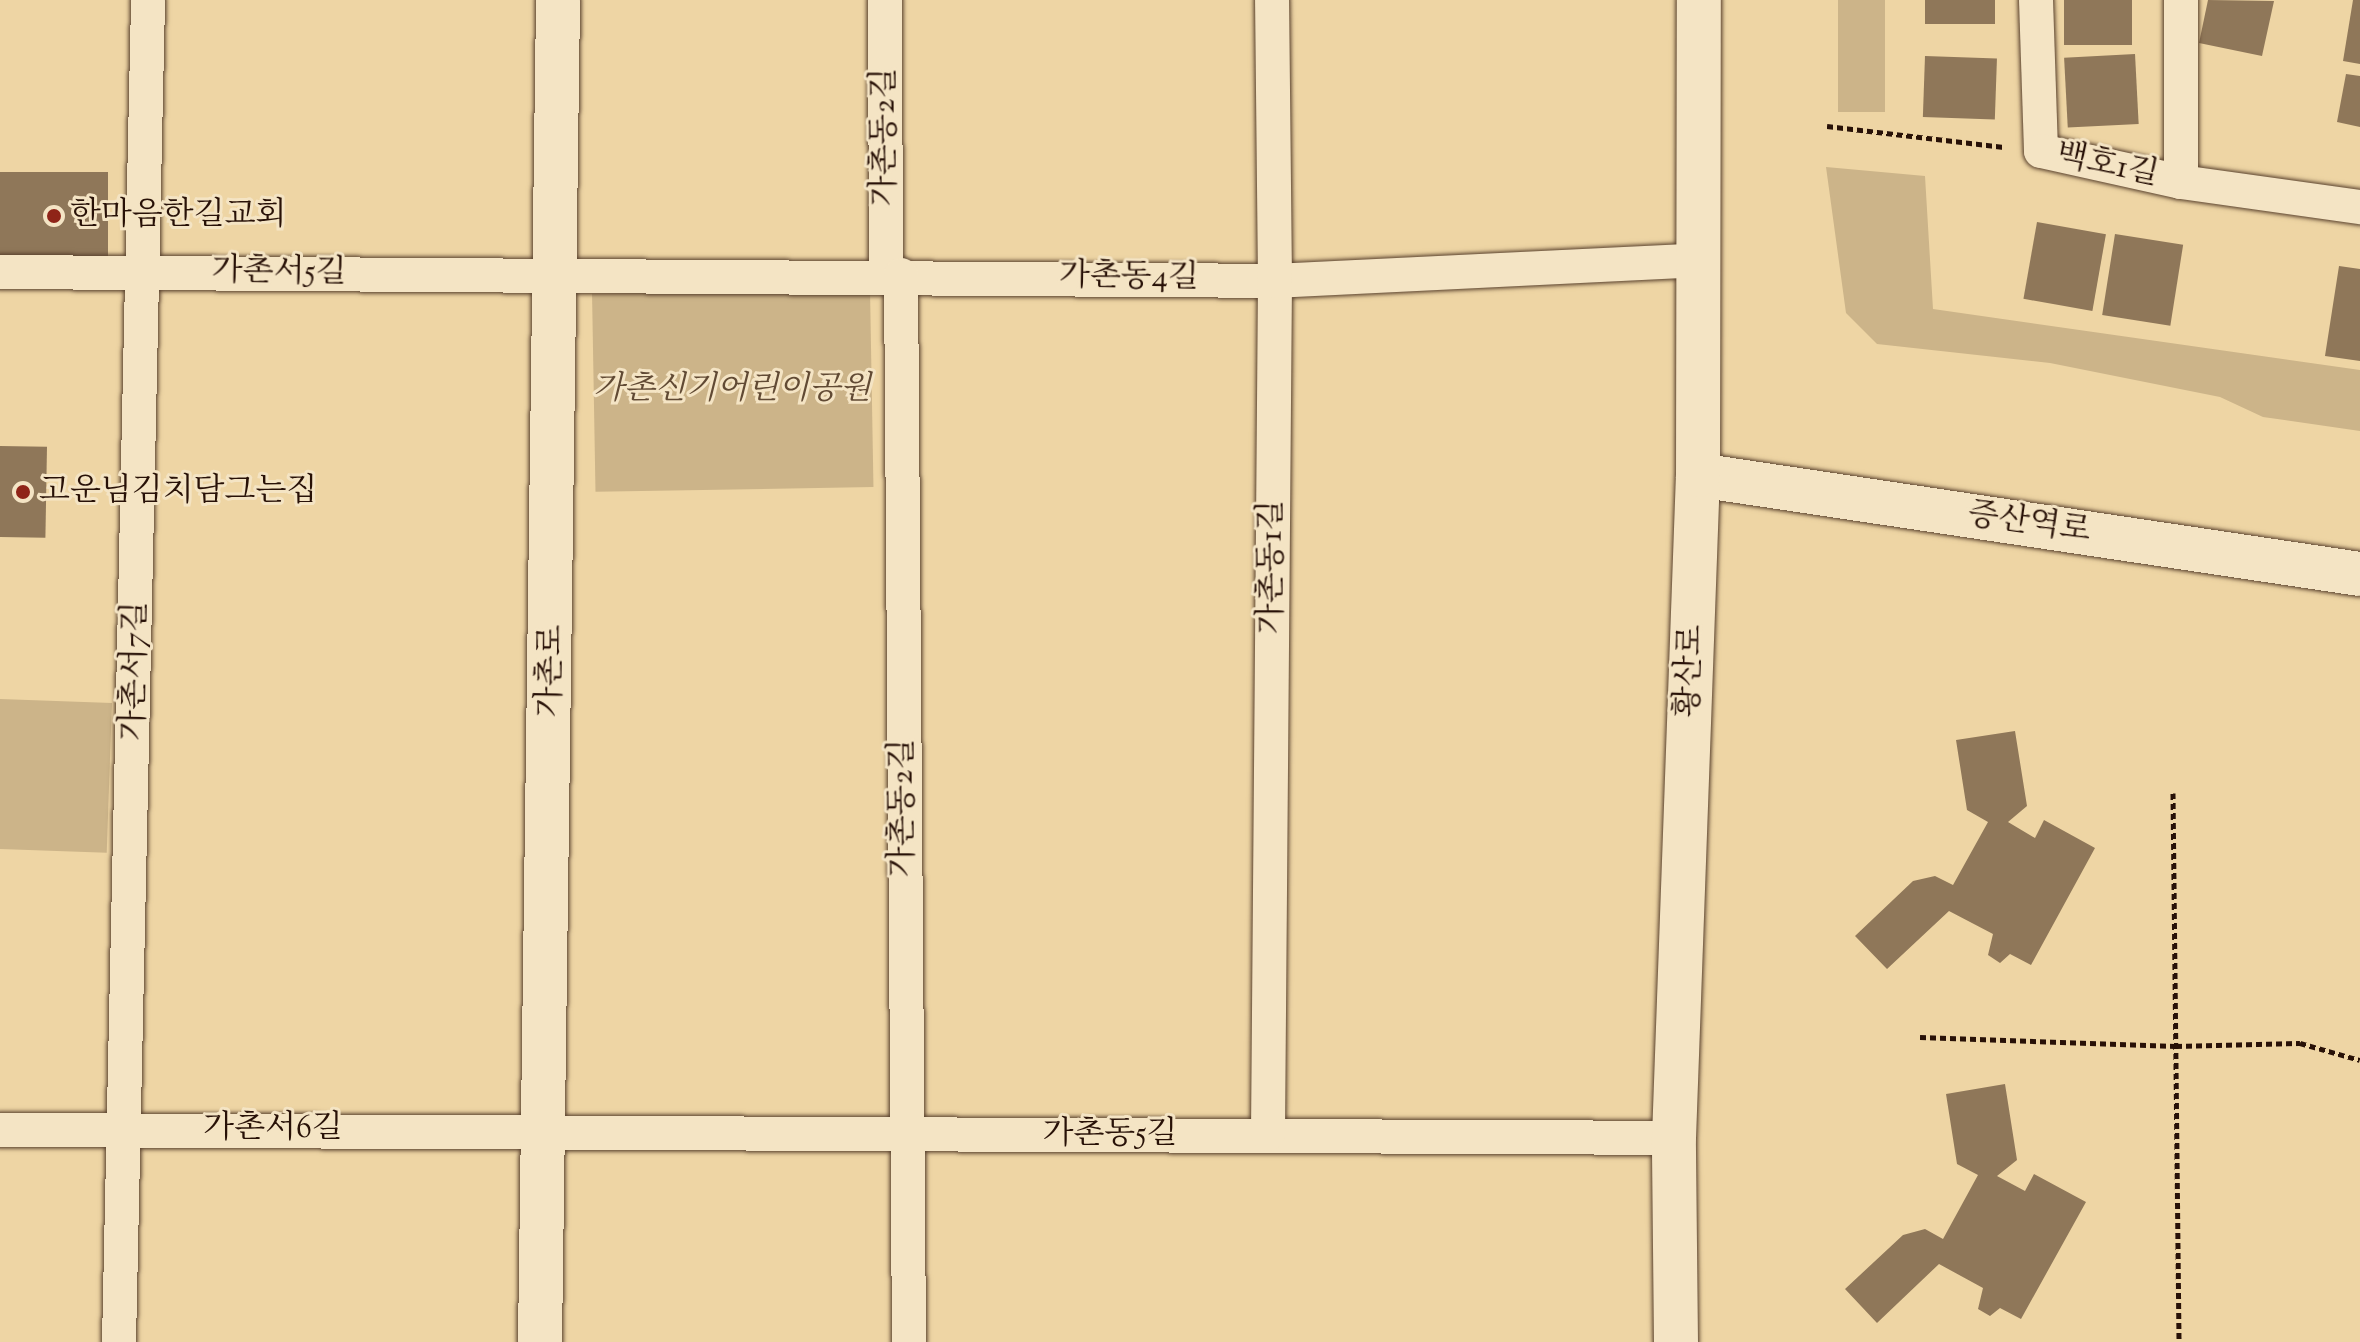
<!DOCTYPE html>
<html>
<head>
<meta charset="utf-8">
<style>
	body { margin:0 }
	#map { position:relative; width:2360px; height:1342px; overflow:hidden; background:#eed5a4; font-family:"Sorts Mill Goudy","Noto Serif KR",serif }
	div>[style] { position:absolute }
	.green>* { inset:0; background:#ccb489; transform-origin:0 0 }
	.building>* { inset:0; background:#8f7759; transform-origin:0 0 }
	.path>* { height:5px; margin-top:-2.5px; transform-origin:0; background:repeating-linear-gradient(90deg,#281107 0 6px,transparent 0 10px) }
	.roads { filter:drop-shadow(0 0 2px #5a422e) drop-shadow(0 0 2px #5a422e) }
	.street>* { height:34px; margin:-17px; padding:0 17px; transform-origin:17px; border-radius:17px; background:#f4e4c4 }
	.secondary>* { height:44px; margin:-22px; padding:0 22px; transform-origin:22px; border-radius:22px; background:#f4e4c4 }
	.dots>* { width:22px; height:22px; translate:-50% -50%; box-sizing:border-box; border:4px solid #f4e4c4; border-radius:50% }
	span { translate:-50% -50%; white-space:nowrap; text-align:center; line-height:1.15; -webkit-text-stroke:6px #f4e4c4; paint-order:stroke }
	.street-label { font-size:32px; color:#281107 }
	.poi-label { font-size:32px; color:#281107 }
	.left { translate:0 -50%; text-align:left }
	.park-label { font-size:32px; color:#614a34; font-style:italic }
</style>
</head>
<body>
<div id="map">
	<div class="green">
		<i style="left:1838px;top:0;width:47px;height:112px"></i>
		<i style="clip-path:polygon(1826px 167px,1925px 176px,1933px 309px,2360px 370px,2360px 431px,2263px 417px,2220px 397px,2050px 363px,1877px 344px,1846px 313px)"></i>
		<i style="left:870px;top:289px;width:198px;height:278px;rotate:89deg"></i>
		<i style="left:0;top:699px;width:112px;height:150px;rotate:2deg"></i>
	</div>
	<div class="building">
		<i style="left:1925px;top:0;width:70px;height:24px"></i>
		<i style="left:2064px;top:0;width:68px;height:45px"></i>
		<i style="clip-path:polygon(2208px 0,2274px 1px,2262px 56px,2199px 43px)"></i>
		<i style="clip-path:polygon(2353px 0,2360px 0,2360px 64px,2343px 61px)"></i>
		<i style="left:2135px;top:54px;width:70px;height:71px;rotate:87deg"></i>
		<i style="left:1925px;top:56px;width:72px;height:61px;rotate:2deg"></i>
		<i style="clip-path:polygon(2346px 74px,2360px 76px,2360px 127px,2337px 122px)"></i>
		<i style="left:0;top:172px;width:108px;height:87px"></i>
		<i style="left:2037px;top:222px;width:70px;height:78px;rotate:10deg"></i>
		<i style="left:2115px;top:234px;width:69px;height:82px;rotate:9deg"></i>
		<i style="clip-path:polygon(2339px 266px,2360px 269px,2360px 361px,2325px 356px)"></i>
		<i style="left:0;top:446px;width:47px;height:91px;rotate:1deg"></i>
		<i style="clip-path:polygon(2015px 731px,2027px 806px,2008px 822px,2035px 838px,2044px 820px,2095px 848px,2031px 965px,2010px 954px,2000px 963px,1988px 955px,1993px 934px,1949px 911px,1887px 969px,1855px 936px,1913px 881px,1935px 876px,1953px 885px,1988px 822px,1967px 810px,1956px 740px)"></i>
		<i style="clip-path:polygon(2005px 1084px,2017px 1160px,1997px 1176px,2025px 1191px,2034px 1174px,2086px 1202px,2021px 1319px,2000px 1308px,1990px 1316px,1978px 1309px,1983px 1288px,1939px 1264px,1877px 1323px,1845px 1289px,1903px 1235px,1925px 1229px,1943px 1239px,1978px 1175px,1957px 1164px,1946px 1094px)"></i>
	</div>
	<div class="path">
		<i style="left:1827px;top:126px;width:178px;rotate:6.8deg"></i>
		<i style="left:2173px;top:793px;width:549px;rotate:89.37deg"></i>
		<i style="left:1920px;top:1037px;width:256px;rotate:2deg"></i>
		<i style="left:2176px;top:1046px;width:124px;rotate:-1.4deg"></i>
		<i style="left:2300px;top:1043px;width:62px;rotate:15.8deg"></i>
	</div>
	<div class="roads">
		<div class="street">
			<i style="left:885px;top:0;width:274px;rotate:89.8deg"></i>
			<i style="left:2036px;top:0;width:151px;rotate:88.1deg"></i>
			<i style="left:2041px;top:151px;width:143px;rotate:12.5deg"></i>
			<i style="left:2181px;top:182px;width:181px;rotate:8deg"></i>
			<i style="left:2181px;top:182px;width:182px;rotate:-90deg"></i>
			<i style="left:0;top:272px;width:1275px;rotate:0.4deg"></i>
			<i style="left:1275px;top:281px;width:426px;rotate:-2.8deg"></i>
			<i style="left:901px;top:275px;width:1067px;rotate:89.57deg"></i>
			<i style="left:0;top:1130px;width:1674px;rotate:0.27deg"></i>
			<i style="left:1268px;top:1134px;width:853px;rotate:-89.53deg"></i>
			<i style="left:1275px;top:281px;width:281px;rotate:-90.6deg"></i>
			<i style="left:119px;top:1342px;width:1342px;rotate:-88.76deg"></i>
		</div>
		<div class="secondary">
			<i style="left:1698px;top:475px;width:669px;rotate:8.51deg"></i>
			<i style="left:540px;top:1342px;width:1342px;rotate:-89.23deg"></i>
			<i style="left:1676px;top:1342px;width:204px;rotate:-90.6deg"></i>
			<i style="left:1674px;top:1138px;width:663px;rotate:-87.93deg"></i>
			<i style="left:1698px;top:475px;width:475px;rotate:-89.9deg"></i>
		</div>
	</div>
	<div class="dots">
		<i style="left:54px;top:216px;background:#8f2418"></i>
		<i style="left:23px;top:492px;background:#8f2418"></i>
	</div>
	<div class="street-label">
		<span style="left:886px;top:137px;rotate:-90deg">가촌동2길</span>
		<span style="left:2107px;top:166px;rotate:12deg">백호1길</span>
		<span style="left:279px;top:273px;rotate:1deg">가촌서5길</span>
		<span style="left:1129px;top:278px;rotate:1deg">가촌동4길</span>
		<span style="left:2029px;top:524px;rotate:8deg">증산역로</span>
		<span style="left:1273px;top:567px;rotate:-90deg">가촌동1길</span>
		<span style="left:136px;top:671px;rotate:-89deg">가촌서7길</span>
		<span style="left:552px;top:671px;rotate:-89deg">가촌로</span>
		<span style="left:1691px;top:671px;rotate:-88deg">황산로</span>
		<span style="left:904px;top:808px;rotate:-90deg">가촌동2길</span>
		<span style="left:273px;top:1129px">가촌서6길</span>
		<span style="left:1110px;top:1135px">가촌동5길</span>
	</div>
	<div class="poi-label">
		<span class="left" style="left:70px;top:216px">한마음한길교회</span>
		<span class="left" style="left:39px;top:492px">고운님김치담그는집</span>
	</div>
	<div class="park-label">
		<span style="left:732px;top:390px">가촌신기어린이공원</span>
	</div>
</div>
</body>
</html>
